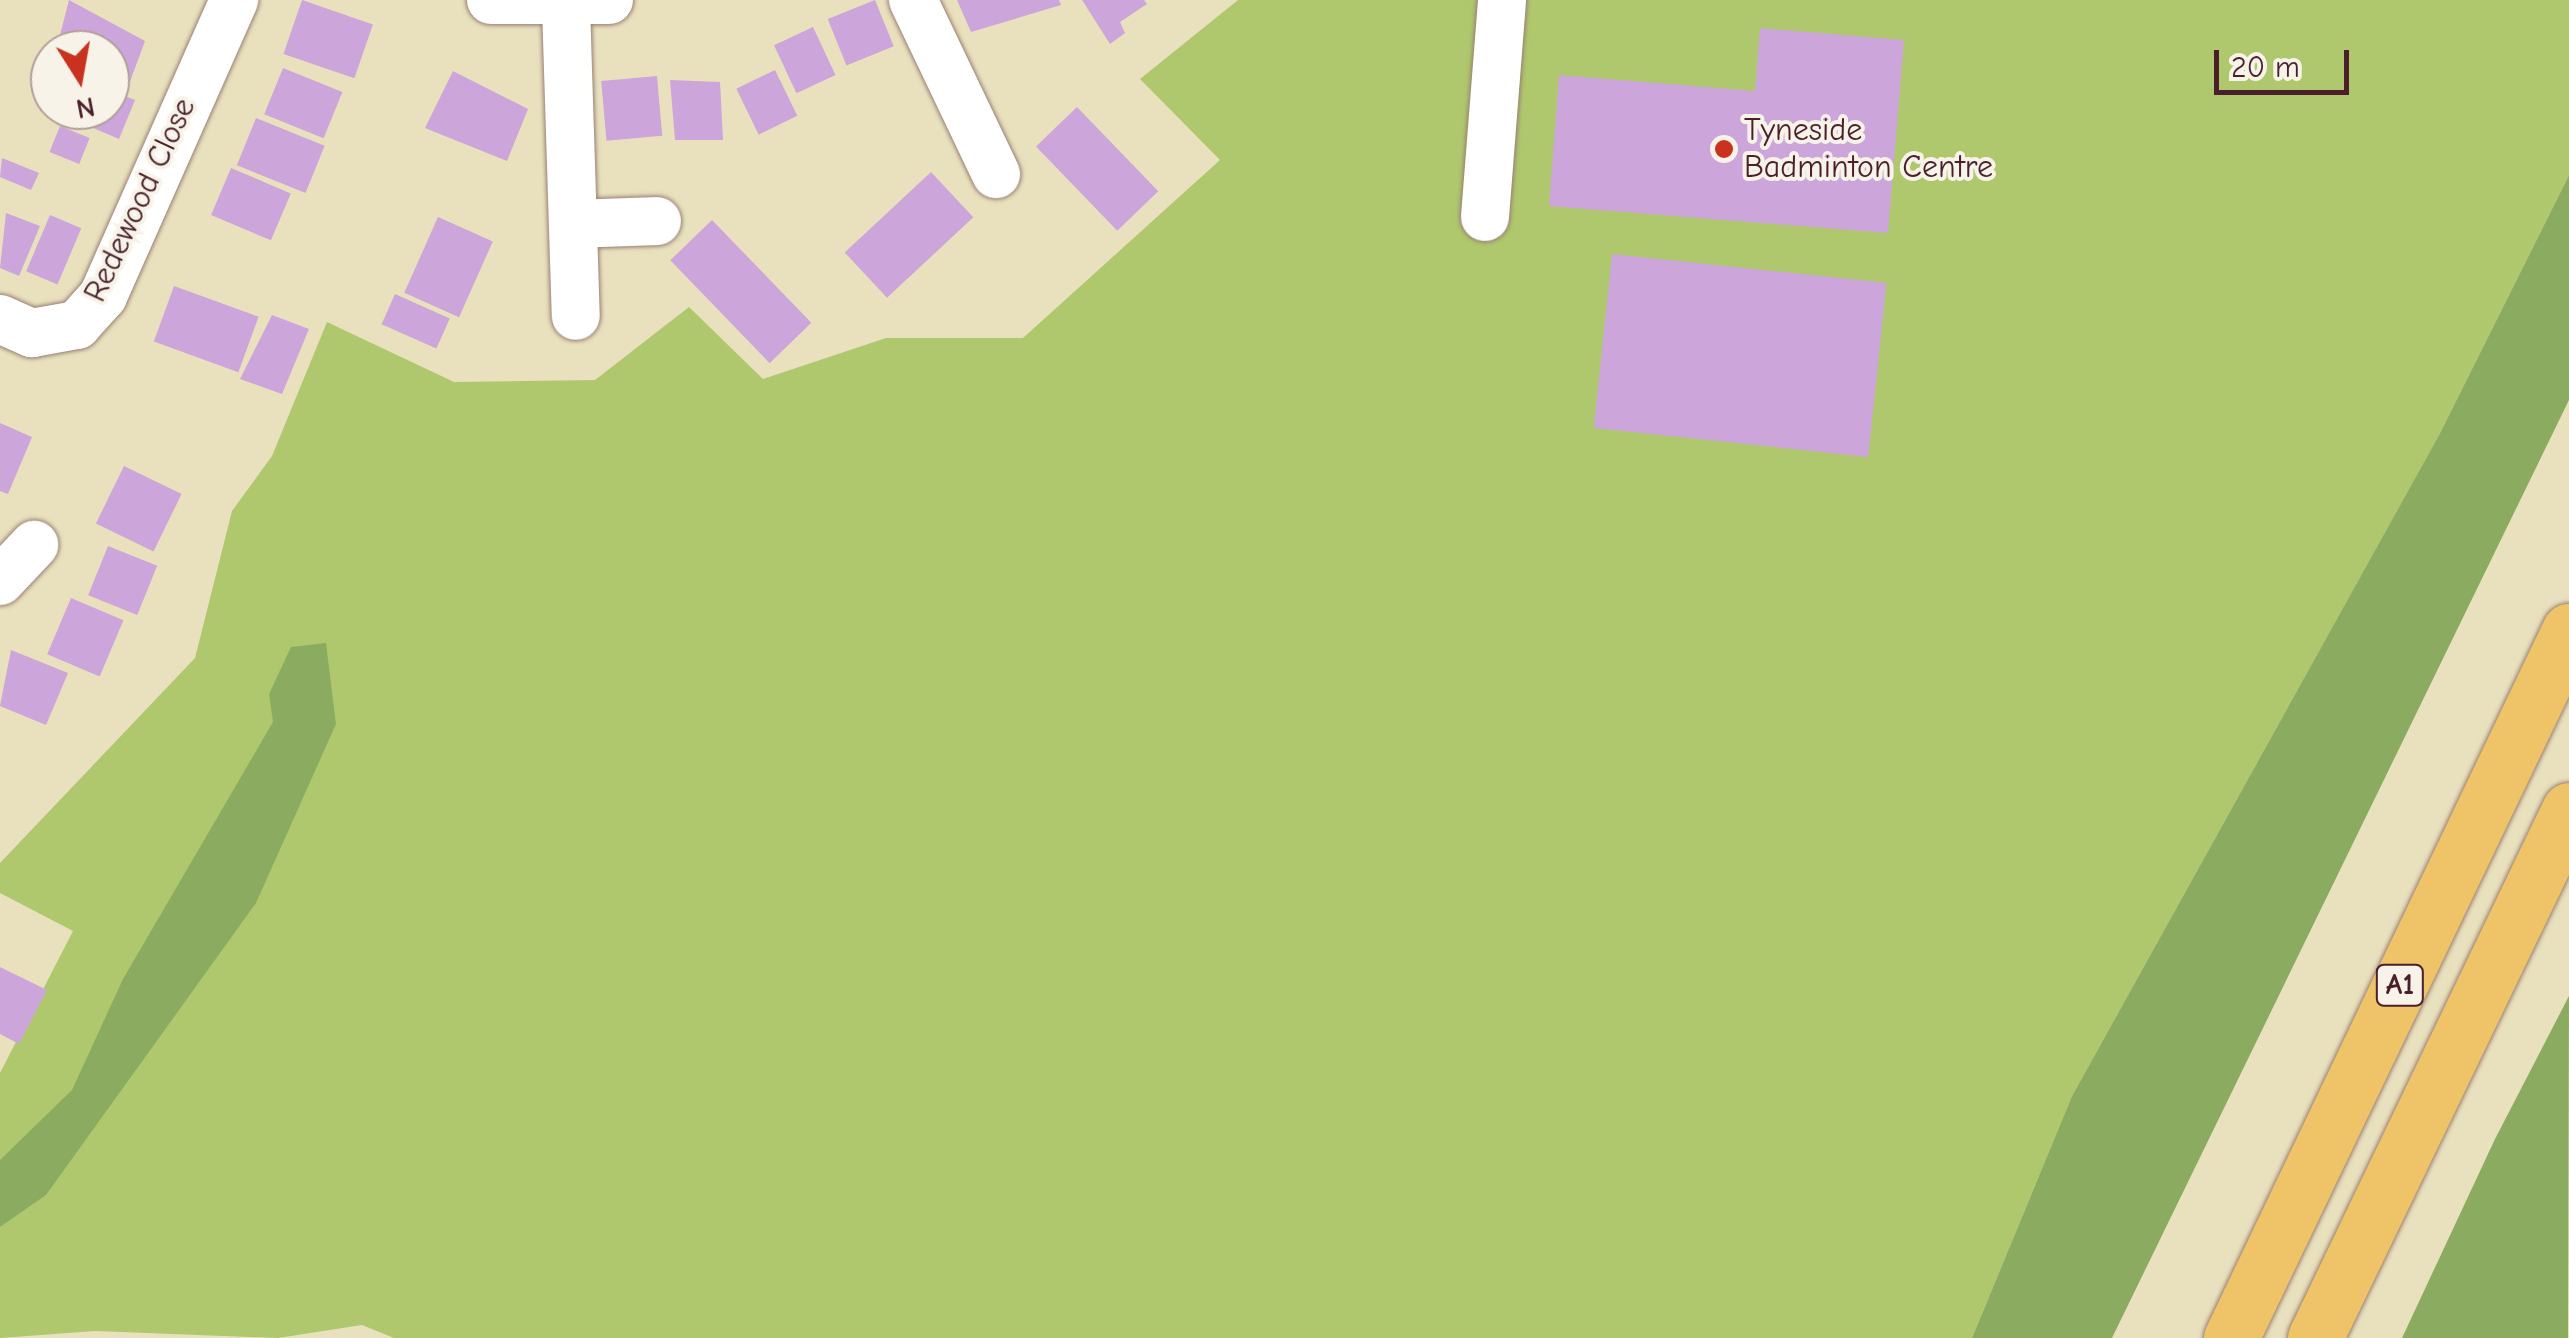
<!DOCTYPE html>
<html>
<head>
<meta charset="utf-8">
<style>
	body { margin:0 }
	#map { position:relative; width:2569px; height:1338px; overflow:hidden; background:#e9e1be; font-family:"Comic Neue",sans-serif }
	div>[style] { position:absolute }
	.green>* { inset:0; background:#afc86d }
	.forest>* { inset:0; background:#8bac60 }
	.building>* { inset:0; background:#cca5da; transform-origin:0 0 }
	.roads { filter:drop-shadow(0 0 2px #9a8074) drop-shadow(0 0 2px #9a8074) }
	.street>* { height:48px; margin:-24px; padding:0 24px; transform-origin:24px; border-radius:24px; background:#fff }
	.highway>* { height:55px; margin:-27.5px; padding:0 27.5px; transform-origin:27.5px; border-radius:27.5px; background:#efc469 }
	.dots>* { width:28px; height:28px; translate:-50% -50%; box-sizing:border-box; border:5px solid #f7f3e8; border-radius:50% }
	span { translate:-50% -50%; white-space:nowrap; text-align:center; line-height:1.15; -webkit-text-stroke:8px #f7f3e8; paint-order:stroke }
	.shield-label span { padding:2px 8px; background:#f7f3e8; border:2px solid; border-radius:8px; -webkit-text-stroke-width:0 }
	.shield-label { font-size:30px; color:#4a1f2b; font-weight:700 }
	.poi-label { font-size:32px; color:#4a1f2b }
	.left { translate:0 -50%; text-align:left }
	.street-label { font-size:32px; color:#4a1f2b }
	.north { position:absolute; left:30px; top:30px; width:100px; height:100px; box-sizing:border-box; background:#f7f3e8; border:2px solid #b29e9c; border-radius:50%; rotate:169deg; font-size:28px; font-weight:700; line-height:40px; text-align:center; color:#4a1f2b }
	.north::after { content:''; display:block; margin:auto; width:35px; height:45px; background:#c8321e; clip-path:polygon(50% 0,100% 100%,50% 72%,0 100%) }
	.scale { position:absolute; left:2214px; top:50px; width:135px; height:45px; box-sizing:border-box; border:5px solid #4a1f2b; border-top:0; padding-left:12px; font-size:30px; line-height:35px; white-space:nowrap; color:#4a1f2b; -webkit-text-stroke:8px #f7f3e8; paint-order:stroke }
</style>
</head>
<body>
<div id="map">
	<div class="green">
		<i style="clip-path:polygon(1238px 0,2569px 0,2569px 175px,2439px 435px,2072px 1096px,1972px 1338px,394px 1338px,362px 1325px,278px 1338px,95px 1331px,0 1338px,0 1073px,73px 931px,0 893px,0 863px,195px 658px,232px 511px,272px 456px,327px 322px,454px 382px,595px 380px,689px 307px,763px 379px,886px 338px,1023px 338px,1220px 160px,1140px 79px)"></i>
	</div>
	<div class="forest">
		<i style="clip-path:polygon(2569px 175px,2569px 400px,2112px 1338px,1972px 1338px,2072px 1096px,2439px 435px)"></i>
		<i style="clip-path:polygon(326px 643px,336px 724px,256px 903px,46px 1195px,0 1227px,0 1160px,72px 1090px,123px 979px,273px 722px,269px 694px,291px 647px)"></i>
		<i style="clip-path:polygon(2569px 996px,2568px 1338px,2402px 1338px,2495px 1139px)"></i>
	</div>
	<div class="building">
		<i style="clip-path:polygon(69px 0,145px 41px,128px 87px,110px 79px,110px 50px,76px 50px,80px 42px,60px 35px)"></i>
		<i style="left:302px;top:0;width:75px;height:57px;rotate:19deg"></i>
		<i style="left:875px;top:0;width:50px;height:51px;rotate:68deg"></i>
		<i style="clip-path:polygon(957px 0,1059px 0,1061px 5px,971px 32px)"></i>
		<i style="clip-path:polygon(1082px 0,1144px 0,1147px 4px,1120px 22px,1125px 33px,1110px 44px)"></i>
		<i style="left:813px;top:27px;width:53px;height:43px;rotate:65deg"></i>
		<i style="clip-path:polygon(1760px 28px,1904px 40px,1888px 233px,1549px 206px,1559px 75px,1755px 91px)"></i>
		<i style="left:283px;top:68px;width:64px;height:50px;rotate:22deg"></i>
		<i style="left:775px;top:70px;width:51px;height:43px;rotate:64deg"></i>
		<i style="clip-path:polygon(453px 71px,528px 109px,507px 161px,425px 128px)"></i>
		<i style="left:657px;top:76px;width:60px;height:56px;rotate:85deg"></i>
		<i style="clip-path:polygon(670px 80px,720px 82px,723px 140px,675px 140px)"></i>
		<i style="clip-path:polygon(110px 90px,135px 100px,119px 139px,58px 113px,110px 110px)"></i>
		<i style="left:1077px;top:107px;width:117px;height:57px;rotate:46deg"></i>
		<i style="left:256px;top:118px;width:74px;height:51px;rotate:22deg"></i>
		<i style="left:60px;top:126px;width:32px;height:28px;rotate:22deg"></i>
		<i style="clip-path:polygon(2px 158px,39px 173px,31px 190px,0 177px)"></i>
		<i style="left:231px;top:168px;width:65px;height:51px;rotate:23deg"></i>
		<i style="left:931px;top:172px;width:62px;height:118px;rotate:47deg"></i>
		<i style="clip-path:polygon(6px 213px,40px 226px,19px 276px,0 268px)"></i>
		<i style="left:50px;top:215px;width:34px;height:61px;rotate:23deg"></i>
		<i style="left:438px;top:217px;width:60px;height:83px;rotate:24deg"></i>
		<i style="left:712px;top:220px;width:143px;height:58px;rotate:46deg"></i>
		<i style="left:1612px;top:254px;width:276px;height:175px;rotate:6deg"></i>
		<i style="left:174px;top:286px;width:90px;height:59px;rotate:20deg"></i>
		<i style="left:395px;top:294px;width:60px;height:33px;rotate:24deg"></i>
		<i style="clip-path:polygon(272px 315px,309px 329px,282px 394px,240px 379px)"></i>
		<i style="clip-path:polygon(0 423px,32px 437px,8px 494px,0 491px)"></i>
		<i style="left:124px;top:466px;width:64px;height:64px;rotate:26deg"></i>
		<i style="left:108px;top:546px;width:53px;height:53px;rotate:22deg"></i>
		<i style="left:71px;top:598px;width:57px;height:61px;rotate:23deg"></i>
		<i style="clip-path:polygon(11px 650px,68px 673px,46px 725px,0 706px)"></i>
		<i style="clip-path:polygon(0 967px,47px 990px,19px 1044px,0 1034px)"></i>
	</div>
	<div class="roads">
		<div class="street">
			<i style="left:491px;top:0;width:118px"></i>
			<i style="left:913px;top:0;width:193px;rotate:64.5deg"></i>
			<i style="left:566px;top:6px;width:310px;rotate:88.2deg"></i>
			<i style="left:1485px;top:217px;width:218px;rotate:-85.5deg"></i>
			<i style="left:573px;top:224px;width:84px;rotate:-2deg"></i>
			<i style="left:0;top:319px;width:35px;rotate:24deg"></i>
			<i style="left:32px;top:333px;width:46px;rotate:-10.1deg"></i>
			<i style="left:77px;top:325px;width:39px;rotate:-48deg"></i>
			<i style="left:103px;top:296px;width:324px;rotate:-66.1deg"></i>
			<i style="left:0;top:581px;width:50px;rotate:-46.6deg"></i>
		</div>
		<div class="highway">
			<i style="left:2231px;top:1338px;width:784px;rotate:-64.45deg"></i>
			<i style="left:2315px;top:1338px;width:586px;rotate:-64.31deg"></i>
		</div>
	</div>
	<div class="dots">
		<i style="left:1724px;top:149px;background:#c8321e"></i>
	</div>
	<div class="shield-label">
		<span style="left:2400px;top:985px">A1</span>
	</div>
	<div class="poi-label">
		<span class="left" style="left:1744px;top:149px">Tyneside<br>Badminton Centre</span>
	</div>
	<div class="street-label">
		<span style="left:140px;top:200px;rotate:-65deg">Redewood Close</span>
	</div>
	<div class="north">N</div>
	<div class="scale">20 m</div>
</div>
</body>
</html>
